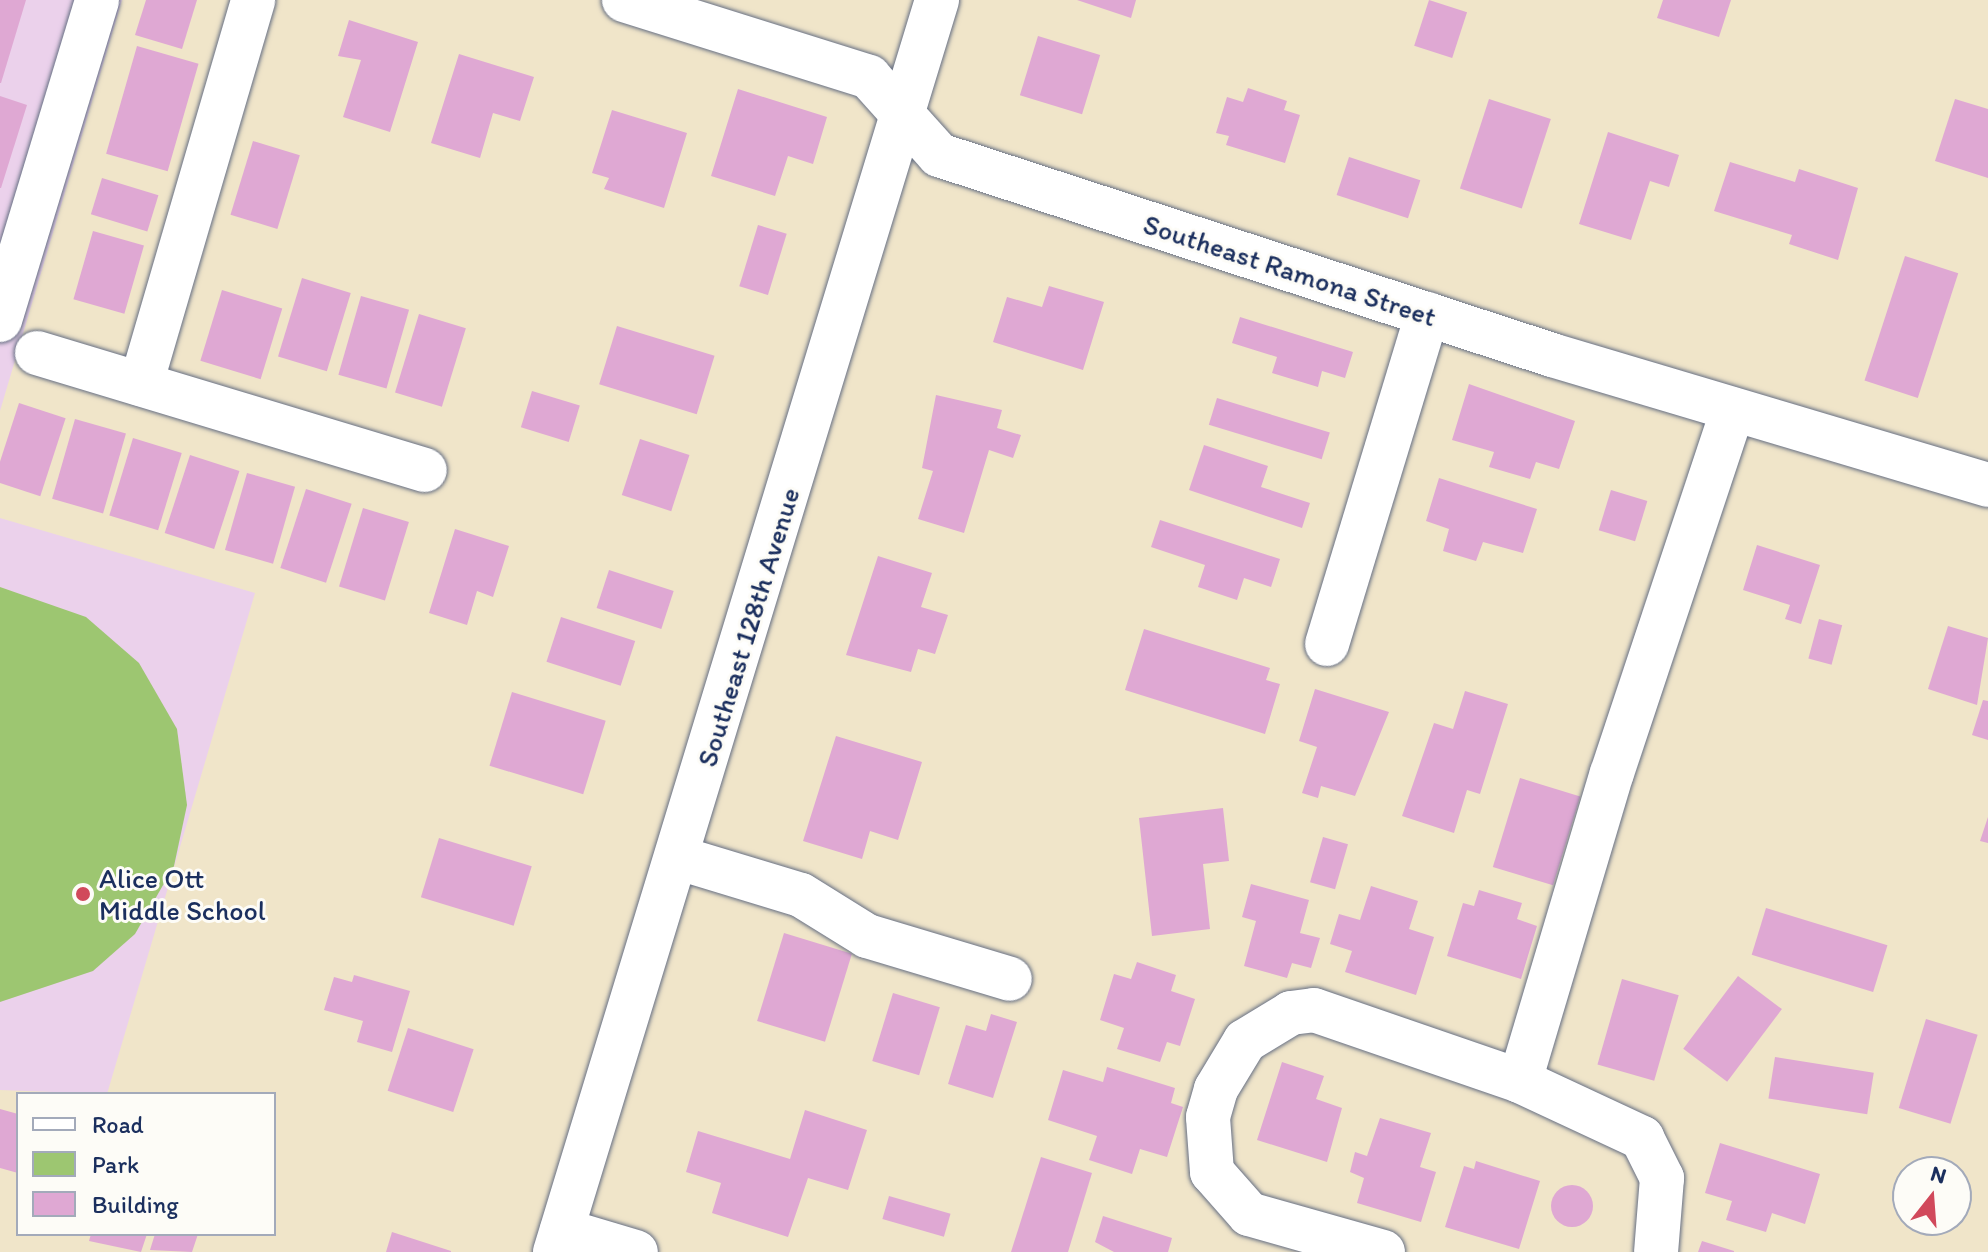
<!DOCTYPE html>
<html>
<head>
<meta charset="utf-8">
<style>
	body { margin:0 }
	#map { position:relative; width:1988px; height:1252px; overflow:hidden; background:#f0e5c9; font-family:Itim,sans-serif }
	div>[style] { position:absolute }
	.built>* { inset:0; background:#ebd1eb }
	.green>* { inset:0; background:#9dc671 }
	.building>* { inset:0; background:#dfa8d3; transform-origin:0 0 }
	.round { border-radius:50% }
	.roads { filter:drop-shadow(0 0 2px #666f83) drop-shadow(0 0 2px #666f83) }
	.minor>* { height:44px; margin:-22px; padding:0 22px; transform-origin:22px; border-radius:22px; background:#fff }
	.dots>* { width:22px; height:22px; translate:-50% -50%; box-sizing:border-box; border:4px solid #fdfcf7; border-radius:50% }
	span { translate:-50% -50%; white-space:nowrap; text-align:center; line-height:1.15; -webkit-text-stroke:6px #fdfcf7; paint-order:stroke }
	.street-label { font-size:28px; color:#1b2f5e }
	.poi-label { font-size:28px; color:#1b2f5e }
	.left { translate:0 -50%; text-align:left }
	.legend { position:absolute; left:16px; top:1092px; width:260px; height:144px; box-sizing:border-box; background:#fdfcf7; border:2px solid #a3aaba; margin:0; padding:10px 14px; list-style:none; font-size:24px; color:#1b2f5e }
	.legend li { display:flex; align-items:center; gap:16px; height:40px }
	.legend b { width:40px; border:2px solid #a3aaba }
	.north { position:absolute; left:1892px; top:1156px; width:80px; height:80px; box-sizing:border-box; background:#fdfcf7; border:2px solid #a3aaba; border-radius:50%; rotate:17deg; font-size:22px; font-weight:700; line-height:32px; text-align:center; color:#1b2f5e }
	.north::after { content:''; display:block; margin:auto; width:28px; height:36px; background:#d1495b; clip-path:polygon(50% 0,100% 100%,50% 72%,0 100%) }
</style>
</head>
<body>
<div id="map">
	<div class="built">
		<i style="clip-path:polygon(0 0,122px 0,0 411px)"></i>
		<i style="clip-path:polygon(0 518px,255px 593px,107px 1094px,0 1090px)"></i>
	</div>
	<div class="green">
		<i style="clip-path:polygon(0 587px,86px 617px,139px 663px,177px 729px,187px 805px,174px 866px,135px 934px,93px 971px,0 1002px)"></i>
	</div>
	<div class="building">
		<i style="clip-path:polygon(0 0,26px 0,1px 83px,0 83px)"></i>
		<i style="clip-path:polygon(146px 0,197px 0,182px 49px,135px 35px)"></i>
		<i style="clip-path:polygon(1077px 0,1136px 0,1131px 18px)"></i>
		<i style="left:1429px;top:0;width:40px;height:48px;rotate:18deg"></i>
		<i style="clip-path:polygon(1663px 0,1731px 0,1719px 37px,1657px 18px)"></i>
		<i style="clip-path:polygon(349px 20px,418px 42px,390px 132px,343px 117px,361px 60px,338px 56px)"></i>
		<i style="left:1038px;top:36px;width:65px;height:62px;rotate:17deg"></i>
		<i style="left:137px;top:46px;width:64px;height:112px;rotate:16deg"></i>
		<i style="clip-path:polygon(459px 54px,534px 77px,520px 121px,493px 113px,480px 158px,431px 143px)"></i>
		<i style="clip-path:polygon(1248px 88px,1287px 101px,1284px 110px,1300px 115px,1285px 163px,1226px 145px,1229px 136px,1216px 133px,1227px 97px,1243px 102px)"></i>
		<i style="clip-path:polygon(738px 89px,827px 117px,813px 164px,788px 156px,775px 196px,711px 176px)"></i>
		<i style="clip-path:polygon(0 96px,27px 105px,1px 188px,0 188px)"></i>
		<i style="left:1489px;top:99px;width:65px;height:94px;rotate:18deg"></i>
		<i style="clip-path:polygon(1955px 99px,1988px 109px,1988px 178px,1935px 161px)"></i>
		<i style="clip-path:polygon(612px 110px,687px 133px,664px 208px,604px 189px,609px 178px,592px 173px)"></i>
		<i style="clip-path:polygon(1608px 132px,1679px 155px,1669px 187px,1650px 181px,1631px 240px,1579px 224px)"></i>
		<i style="left:253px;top:141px;width:49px;height:77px;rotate:17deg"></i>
		<i style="left:1349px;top:157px;width:75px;height:40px;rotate:18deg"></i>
		<i style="clip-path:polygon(1730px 162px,1795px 182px,1799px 169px,1858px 188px,1838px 260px,1789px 244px,1792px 235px,1714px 211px)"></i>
		<i style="left:102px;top:178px;width:59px;height:38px;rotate:17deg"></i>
		<i style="left:758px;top:225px;width:30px;height:64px;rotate:17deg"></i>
		<i style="left:93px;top:231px;width:53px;height:71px;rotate:16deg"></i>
		<i style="left:1905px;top:256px;width:56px;height:131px;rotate:18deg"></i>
		<i style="left:302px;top:278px;width:51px;height:82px;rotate:17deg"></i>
		<i style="clip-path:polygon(1049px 286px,1104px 302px,1083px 370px,993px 342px,1007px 297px,1042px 307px)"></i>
		<i style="left:222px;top:290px;width:63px;height:74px;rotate:17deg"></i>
		<i style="left:361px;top:296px;width:50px;height:82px;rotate:16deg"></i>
		<i style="left:419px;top:314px;width:49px;height:82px;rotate:17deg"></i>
		<i style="clip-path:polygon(1240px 317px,1353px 352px,1345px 378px,1322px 371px,1318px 387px,1272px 373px,1277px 357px,1232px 343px)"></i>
		<i style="left:617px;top:326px;width:102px;height:61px;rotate:17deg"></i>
		<i style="clip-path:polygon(1469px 384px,1575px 421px,1559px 469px,1536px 462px,1530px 479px,1489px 467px,1494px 452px,1452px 440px)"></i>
		<i style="left:532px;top:391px;width:50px;height:38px;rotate:17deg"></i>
		<i style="clip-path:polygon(936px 395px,1002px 410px,997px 428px,1021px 435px,1013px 458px,989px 450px,964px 533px,918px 519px,933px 471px,922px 468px)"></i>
		<i style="left:1217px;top:398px;width:118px;height:28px;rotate:17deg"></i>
		<i style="left:19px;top:403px;width:49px;height:82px;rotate:18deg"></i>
		<i style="left:75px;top:419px;width:53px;height:83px;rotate:16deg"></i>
		<i style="left:133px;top:438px;width:51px;height:81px;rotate:17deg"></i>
		<i style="left:640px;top:439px;width:52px;height:59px;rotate:18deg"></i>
		<i style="clip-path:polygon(1204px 445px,1268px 466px,1261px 487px,1310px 503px,1302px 528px,1189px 490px)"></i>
		<i style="left:190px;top:455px;width:52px;height:82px;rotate:18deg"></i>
		<i style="left:247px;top:473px;width:50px;height:80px;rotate:16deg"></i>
		<i style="clip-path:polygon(1439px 478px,1537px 509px,1523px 553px,1483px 542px,1476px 561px,1443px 551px,1449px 529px,1426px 521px)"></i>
		<i style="left:306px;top:489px;width:48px;height:83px;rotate:18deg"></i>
		<i style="left:1611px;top:490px;width:38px;height:42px;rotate:17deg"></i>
		<i style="left:363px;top:508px;width:48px;height:82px;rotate:17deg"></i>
		<i style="clip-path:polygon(1160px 520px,1280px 559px,1271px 587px,1244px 578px,1237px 600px,1198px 587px,1205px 565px,1151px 547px)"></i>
		<i style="clip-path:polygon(455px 529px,509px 546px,493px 597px,477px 591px,467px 625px,429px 613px)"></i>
		<i style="clip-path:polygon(1757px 545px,1820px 565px,1801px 624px,1785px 619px,1790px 605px,1743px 590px)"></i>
		<i style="clip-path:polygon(878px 556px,932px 573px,921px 607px,948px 615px,935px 654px,918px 649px,911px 672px,846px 655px)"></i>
		<i style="left:609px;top:570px;width:68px;height:40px;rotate:18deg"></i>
		<i style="left:561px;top:617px;width:78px;height:47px;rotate:18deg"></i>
		<i style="left:1819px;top:619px;width:24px;height:41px;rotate:15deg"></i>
		<i style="clip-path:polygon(1948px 626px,1988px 638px,1977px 705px,1928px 689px)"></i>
		<i style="clip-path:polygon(1144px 629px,1270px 668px,1266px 680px,1280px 684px,1265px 734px,1125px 690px)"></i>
		<i style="clip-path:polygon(1315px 689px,1389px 712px,1355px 796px,1321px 786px,1318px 798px,1302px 793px,1317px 747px,1299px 741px)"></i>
		<i style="clip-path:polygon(1465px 691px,1508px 704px,1480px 794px,1467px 790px,1454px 833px,1402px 816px,1434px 723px,1453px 729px)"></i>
		<i style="left:512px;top:692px;width:98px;height:77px;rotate:17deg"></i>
		<i style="clip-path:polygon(1983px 700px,1988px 701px,1988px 740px,1972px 735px)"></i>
		<i style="clip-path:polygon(836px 736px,922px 762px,898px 840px,870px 831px,862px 859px,803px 841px)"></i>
		<i style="left:1520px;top:778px;width:63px;height:93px;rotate:17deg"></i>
		<i style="clip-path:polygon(1223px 808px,1229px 861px,1203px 864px,1210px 929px,1152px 936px,1139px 818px)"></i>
		<i style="clip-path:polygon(1988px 817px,1988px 843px,1980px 841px)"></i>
		<i style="left:1323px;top:837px;width:26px;height:47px;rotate:16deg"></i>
		<i style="left:439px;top:838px;width:97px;height:62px;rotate:17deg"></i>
		<i style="clip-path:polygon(1251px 884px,1309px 900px,1300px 933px,1320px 938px,1311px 968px,1292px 963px,1287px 978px,1244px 966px,1256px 921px,1242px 917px)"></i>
		<i style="clip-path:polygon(1371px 886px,1418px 901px,1409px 929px,1434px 937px,1416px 995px,1345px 972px,1352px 951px,1330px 944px,1339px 914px,1360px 920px)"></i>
		<i style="clip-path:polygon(1479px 890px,1522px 903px,1517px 919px,1537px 926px,1521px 979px,1447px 956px,1463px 903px,1474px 906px)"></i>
		<i style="left:1766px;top:908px;width:127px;height:49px;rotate:17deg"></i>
		<i style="left:784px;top:933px;width:71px;height:92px;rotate:17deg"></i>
		<i style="clip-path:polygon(1137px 962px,1176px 975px,1171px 991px,1195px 999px,1180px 1046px,1167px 1042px,1160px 1062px,1117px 1049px,1124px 1028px,1100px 1020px,1114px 974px,1131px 979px)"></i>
		<i style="clip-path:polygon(354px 975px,410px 991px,392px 1052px,357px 1042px,363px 1021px,324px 1010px,334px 977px,352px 982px)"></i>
		<i style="left:1738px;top:976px;width:55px;height:91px;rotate:37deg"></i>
		<i style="left:1622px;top:979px;width:59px;height:89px;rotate:16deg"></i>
		<i style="left:893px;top:993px;width:49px;height:71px;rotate:17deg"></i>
		<i style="clip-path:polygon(991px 1014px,1017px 1022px,993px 1098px,948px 1084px,966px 1025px,986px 1031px)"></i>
		<i style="left:1926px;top:1019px;width:54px;height:93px;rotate:17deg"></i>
		<i style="left:408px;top:1028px;width:69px;height:66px;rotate:18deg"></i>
		<i style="left:1775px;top:1057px;width:100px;height:42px;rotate:9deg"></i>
		<i style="clip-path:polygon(1282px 1062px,1324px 1076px,1316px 1099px,1342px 1108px,1327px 1162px,1257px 1140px)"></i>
		<i style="clip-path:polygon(1107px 1067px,1175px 1088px,1171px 1103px,1183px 1107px,1167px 1157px,1140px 1149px,1132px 1174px,1089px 1160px,1097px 1136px,1048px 1120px,1063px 1070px,1103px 1082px)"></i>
		<i style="clip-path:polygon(0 1109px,18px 1114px,18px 1173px,0 1168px)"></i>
		<i style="clip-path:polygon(805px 1110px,867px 1130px,848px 1190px,808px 1178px,788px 1237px,712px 1213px,721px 1183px,686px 1172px,698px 1131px,790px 1159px)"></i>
		<i style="clip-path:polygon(1380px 1118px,1431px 1133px,1420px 1167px,1436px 1172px,1421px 1222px,1357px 1203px,1364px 1178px,1350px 1172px,1355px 1152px,1367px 1156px)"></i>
		<i style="clip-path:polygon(1720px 1143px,1820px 1174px,1805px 1224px,1772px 1213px,1766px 1232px,1726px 1220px,1732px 1201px,1705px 1193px)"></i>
		<i style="clip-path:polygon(1041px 1157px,1092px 1173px,1068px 1252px,1011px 1252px)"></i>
		<i style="clip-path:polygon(1476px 1161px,1540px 1181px,1519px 1249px,1445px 1227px,1464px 1166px,1474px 1169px)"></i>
		<i class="round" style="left:1551px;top:1185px;width:42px;height:42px"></i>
		<i style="left:889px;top:1196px;width:64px;height:24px;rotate:16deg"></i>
		<i style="clip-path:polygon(1103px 1216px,1172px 1238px,1168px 1252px,1114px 1252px,1095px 1242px)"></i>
		<i style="clip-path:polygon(392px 1232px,451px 1251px,451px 1252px,386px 1252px)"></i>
		<i style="clip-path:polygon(91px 1234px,147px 1234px,141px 1252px,89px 1241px)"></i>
		<i style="clip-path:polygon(155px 1234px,198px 1234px,192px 1252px,150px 1250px)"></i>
		<i style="clip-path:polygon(1702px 1241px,1734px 1251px,1734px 1252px,1698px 1252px)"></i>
	</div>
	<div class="roads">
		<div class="minor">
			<i style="left:624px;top:0;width:257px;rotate:17.4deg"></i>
			<i style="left:869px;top:77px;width:105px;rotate:48.1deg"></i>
			<i style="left:939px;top:155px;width:645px;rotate:18.07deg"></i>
			<i style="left:1552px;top:355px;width:455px;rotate:16.6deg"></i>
			<i style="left:0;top:320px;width:334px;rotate:-73.1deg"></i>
			<i style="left:37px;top:353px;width:405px;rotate:16.8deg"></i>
			<i style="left:141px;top:384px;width:400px;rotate:-73.7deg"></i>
			<i style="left:1327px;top:644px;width:345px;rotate:-73.1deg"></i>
			<i style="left:679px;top:858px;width:127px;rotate:16.9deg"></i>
			<i style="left:801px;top:895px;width:78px;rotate:31.8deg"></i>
			<i style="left:867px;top:936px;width:149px;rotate:16.7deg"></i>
			<i style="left:1520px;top:1081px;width:321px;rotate:-73.4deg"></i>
			<i style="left:1612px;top:773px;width:383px;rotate:-71.6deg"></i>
			<i style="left:562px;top:1230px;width:77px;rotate:16.6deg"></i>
			<i style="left:555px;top:1252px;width:1309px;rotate:-73.03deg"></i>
			<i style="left:1383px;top:1252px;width:139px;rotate:-164.2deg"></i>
			<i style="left:1249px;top:1214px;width:56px;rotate:-131.4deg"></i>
			<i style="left:1212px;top:1172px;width:55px;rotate:-94.2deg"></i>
			<i style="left:1208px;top:1117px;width:29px;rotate:-74deg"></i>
			<i style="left:1216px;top:1089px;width:56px;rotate:-58.9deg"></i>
			<i style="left:1245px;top:1041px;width:54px;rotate:-31.3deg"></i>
			<i style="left:1291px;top:1013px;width:23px;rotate:-7deg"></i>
			<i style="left:1314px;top:1010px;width:218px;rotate:19deg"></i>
			<i style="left:1520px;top:1081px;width:135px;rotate:25deg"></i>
			<i style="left:1642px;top:1138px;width:45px;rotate:63.4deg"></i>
			<i style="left:1662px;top:1178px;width:74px;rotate:94.6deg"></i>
		</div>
	</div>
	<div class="dots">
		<i style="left:83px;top:894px;background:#d1495b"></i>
	</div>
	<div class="street-label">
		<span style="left:1290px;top:270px;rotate:18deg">Southeast Ramona Street</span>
		<span style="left:748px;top:627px;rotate:-73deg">Southeast 128th Avenue</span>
	</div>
	<div class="poi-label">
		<span class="left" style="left:99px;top:894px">Alice Ott<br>Middle School</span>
	</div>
	<ul class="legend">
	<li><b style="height:10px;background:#fff"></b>Road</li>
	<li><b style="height:22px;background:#9dc671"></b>Park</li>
	<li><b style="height:22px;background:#dfa8d3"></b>Building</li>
	</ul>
	<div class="north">N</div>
</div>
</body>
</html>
